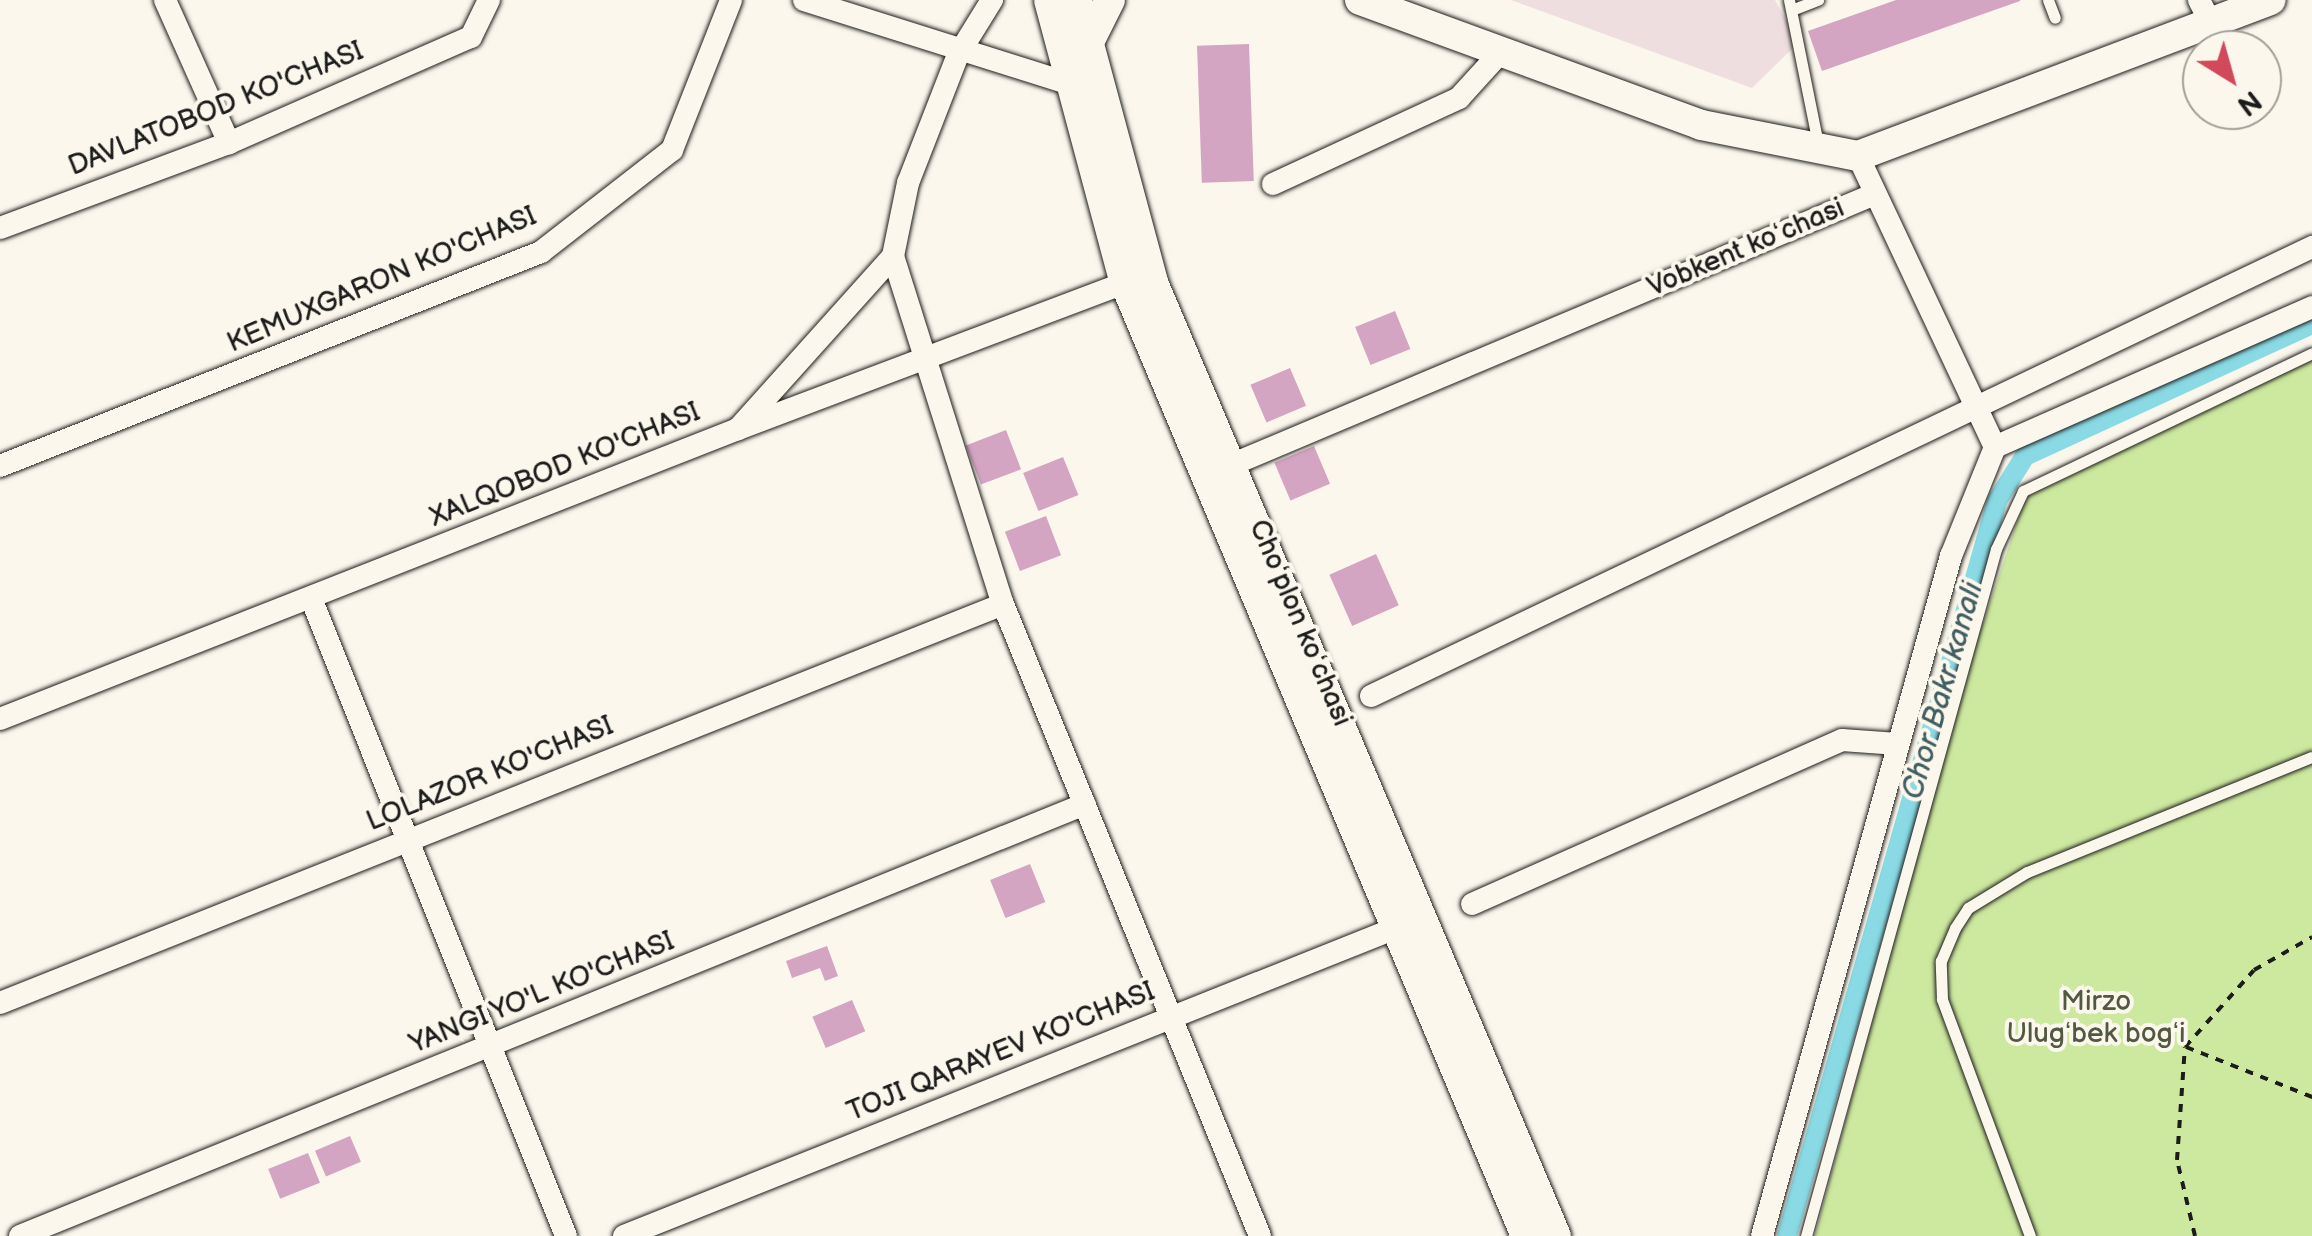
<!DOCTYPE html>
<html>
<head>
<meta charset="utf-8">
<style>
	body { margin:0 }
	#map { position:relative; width:2312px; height:1236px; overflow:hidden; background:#fbf7ec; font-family:"Balsamiq Sans",sans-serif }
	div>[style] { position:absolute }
	.built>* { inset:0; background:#efdee0 }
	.green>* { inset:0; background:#cde89f }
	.canal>* { height:20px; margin:-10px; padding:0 10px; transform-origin:10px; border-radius:10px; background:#89dae4 }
	.building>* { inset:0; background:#d4a4c3; transform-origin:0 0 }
	.path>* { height:4px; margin-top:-2px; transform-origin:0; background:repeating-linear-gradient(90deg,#1c1c1c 0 8px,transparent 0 16px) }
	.roads { filter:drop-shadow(0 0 2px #1c1c1c) drop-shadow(0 0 2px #1c1c1c) }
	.service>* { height:11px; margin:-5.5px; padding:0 5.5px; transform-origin:5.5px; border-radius:5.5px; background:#fbf7ec }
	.minor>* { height:22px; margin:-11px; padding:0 11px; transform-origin:11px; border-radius:11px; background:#fbf7ec }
	.secondary>* { height:30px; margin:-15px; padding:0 15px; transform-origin:15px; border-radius:15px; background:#fbf7ec }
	span { translate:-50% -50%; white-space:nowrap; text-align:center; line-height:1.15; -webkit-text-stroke:8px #fbf7ec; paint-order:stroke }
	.street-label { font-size:28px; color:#1c1c1c }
	.park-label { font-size:28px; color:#515943 }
	.water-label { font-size:30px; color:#425e62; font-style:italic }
	.north { position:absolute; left:2182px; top:30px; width:100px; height:100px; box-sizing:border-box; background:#fbf7ec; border:2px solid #a29f99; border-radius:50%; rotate:143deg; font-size:28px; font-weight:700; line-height:40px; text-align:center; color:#1c1c1c }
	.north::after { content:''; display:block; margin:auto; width:35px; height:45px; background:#d1495b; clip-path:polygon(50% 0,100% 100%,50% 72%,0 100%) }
</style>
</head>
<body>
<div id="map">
	<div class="built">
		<i style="clip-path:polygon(1511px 0,1775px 0,1798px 43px,1752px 88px)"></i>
	</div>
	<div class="green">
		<i style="clip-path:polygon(2312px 358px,2312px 1236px,1815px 1236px,1958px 697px,2023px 504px,2038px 484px)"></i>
	</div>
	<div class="canal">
		<i style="left:1787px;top:1236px;width:764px;rotate:-74.05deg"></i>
		<i style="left:1997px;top:501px;width:53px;rotate:-58.1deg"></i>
		<i style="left:2025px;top:456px;width:316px;rotate:-24.7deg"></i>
	</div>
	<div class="building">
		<i style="clip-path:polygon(1896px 0,2020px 0,2020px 1px,1822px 71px,1808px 31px)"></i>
		<i style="left:1249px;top:44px;width:137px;height:52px;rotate:88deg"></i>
		<i style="left:1395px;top:311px;width:41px;height:43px;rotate:68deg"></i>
		<i style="left:1290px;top:368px;width:41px;height:43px;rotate:67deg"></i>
		<i style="left:1006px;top:430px;width:42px;height:43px;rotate:69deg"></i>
		<i style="left:1314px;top:446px;width:41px;height:43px;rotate:67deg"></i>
		<i style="left:1063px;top:457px;width:41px;height:43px;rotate:68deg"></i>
		<i style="left:1046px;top:516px;width:42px;height:44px;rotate:69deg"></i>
		<i style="left:1376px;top:554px;width:56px;height:51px;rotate:66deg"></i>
		<i style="left:1030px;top:864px;width:41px;height:43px;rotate:68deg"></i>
		<i style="clip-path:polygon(827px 946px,838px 976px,825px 981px,820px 968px,792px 978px,786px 961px)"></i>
		<i style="left:852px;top:1000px;width:34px;height:43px;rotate:67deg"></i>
		<i style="left:350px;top:1136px;width:28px;height:38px;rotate:67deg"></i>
		<i style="left:308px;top:1153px;width:32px;height:43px;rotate:68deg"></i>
	</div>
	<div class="path">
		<i style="left:2186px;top:1047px;width:136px;rotate:21.6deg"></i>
		<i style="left:2195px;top:1236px;width:78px;rotate:-103.3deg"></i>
		<i style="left:2177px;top:1160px;width:113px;rotate:-86deg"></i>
		<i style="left:2185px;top:1047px;width:103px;rotate:-48.1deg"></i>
		<i style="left:2254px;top:970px;width:67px;rotate:-29.6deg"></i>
	</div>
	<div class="roads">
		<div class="service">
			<i style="left:1789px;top:0;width:147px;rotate:78.6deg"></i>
			<i style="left:2048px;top:0;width:19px;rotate:69deg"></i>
			<i style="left:1794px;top:9px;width:26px;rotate:-21deg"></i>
			<i style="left:1806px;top:1236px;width:713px;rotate:-74.54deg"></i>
			<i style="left:1996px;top:549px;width:64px;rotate:-65deg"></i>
			<i style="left:2023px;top:491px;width:320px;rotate:-25.5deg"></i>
			<i style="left:2030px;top:1236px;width:253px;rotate:-110.4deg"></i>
			<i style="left:1942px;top:999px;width:38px;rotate:-92deg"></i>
			<i style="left:1941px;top:961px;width:36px;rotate:-67deg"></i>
			<i style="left:1955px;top:928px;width:24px;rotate:-57deg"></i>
			<i style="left:1968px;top:908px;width:69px;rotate:-31.4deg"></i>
			<i style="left:2027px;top:872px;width:307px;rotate:-22deg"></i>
		</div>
		<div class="minor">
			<i style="left:165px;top:0;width:157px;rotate:65.9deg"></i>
			<i style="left:804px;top:0;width:276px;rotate:17.5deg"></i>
			<i style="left:2199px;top:0;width:28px;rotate:63deg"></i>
			<i style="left:1858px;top:156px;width:322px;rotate:64.8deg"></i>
			<i style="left:1273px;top:184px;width:205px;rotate:-24.8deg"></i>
			<i style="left:1459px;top:98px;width:59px;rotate:-47.7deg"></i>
			<i style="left:0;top:228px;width:244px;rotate:-20.4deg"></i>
			<i style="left:229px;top:143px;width:264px;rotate:-23.7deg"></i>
			<i style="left:471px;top:37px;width:41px;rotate:-64.1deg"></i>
			<i style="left:893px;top:256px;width:365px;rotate:72.5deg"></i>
			<i style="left:1003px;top:604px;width:682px;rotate:67.87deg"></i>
			<i style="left:738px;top:429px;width:414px;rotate:-20.7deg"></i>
			<i style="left:1231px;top:465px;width:693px;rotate:-22.83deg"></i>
			<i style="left:0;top:466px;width:582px;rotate:-21.58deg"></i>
			<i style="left:541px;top:252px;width:166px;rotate:-37.9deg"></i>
			<i style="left:672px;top:150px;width:161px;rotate:-68.5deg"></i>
			<i style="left:311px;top:598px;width:687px;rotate:68.21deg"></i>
			<i style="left:1371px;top:696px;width:1043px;rotate:-25.51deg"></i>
			<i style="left:0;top:719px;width:793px;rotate:-21.45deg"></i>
			<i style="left:738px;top:429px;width:232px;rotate:-48.1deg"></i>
			<i style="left:893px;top:256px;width:75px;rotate:-78.4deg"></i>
			<i style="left:908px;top:183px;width:137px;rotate:-68.7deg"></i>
			<i style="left:958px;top:55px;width:65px;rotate:-58.3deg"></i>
			<i style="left:1472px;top:904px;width:405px;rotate:-23.9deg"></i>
			<i style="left:1842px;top:740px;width:56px;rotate:4.1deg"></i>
			<i style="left:0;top:1003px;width:1079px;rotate:-21.69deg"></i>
			<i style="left:20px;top:1236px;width:1149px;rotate:-22.08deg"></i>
			<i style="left:624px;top:1236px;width:837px;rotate:-21.75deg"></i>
			<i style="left:1762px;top:1236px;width:706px;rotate:-74.47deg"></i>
			<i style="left:1951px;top:556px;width:118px;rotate:-68deg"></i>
			<i style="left:1995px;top:447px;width:347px;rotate:-23.8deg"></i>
		</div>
		<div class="secondary">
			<i style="left:1049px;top:0;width:293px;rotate:75deg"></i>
			<i style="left:1125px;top:283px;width:1034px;rotate:67.18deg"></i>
			<i style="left:1077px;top:0;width:295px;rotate:74.9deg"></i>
			<i style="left:1154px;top:285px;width:1032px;rotate:67.09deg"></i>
			<i style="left:1360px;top:0;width:363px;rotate:20.1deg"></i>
			<i style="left:1701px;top:125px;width:160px;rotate:11.2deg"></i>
			<i style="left:1858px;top:156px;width:441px;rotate:-20.7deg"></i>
			<i style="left:1087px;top:46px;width:51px;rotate:-63.4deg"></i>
		</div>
	</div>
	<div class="street-label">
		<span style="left:216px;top:109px;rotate:-22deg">DAVLATOBOD KO'CHASI</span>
		<span style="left:1746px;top:248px;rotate:-23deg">Vobkent koʻchasi</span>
		<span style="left:382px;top:280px;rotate:-23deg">KEMUXGARON KO'CHASI</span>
		<span style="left:565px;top:465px;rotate:-22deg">XALQOBOD KO'CHASI</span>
		<span style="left:1300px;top:623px;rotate:67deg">Choʻplon koʻchasi</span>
		<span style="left:490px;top:774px;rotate:-22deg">LOLAZOR KO'CHASI</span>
		<span style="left:542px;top:993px;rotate:-22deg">YANGI YO'L KO'CHASI</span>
		<span style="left:1001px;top:1052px;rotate:-22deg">TOJI QARAYEV KO'CHASI</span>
	</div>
	<div class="park-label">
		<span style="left:2096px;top:1018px">Mirzo<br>Ulugʻbek bogʻi</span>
	</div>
	<div class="water-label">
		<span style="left:1943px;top:691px;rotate:-74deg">Chor Bakr kanali</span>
	</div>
	<div class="north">N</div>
</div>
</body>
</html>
